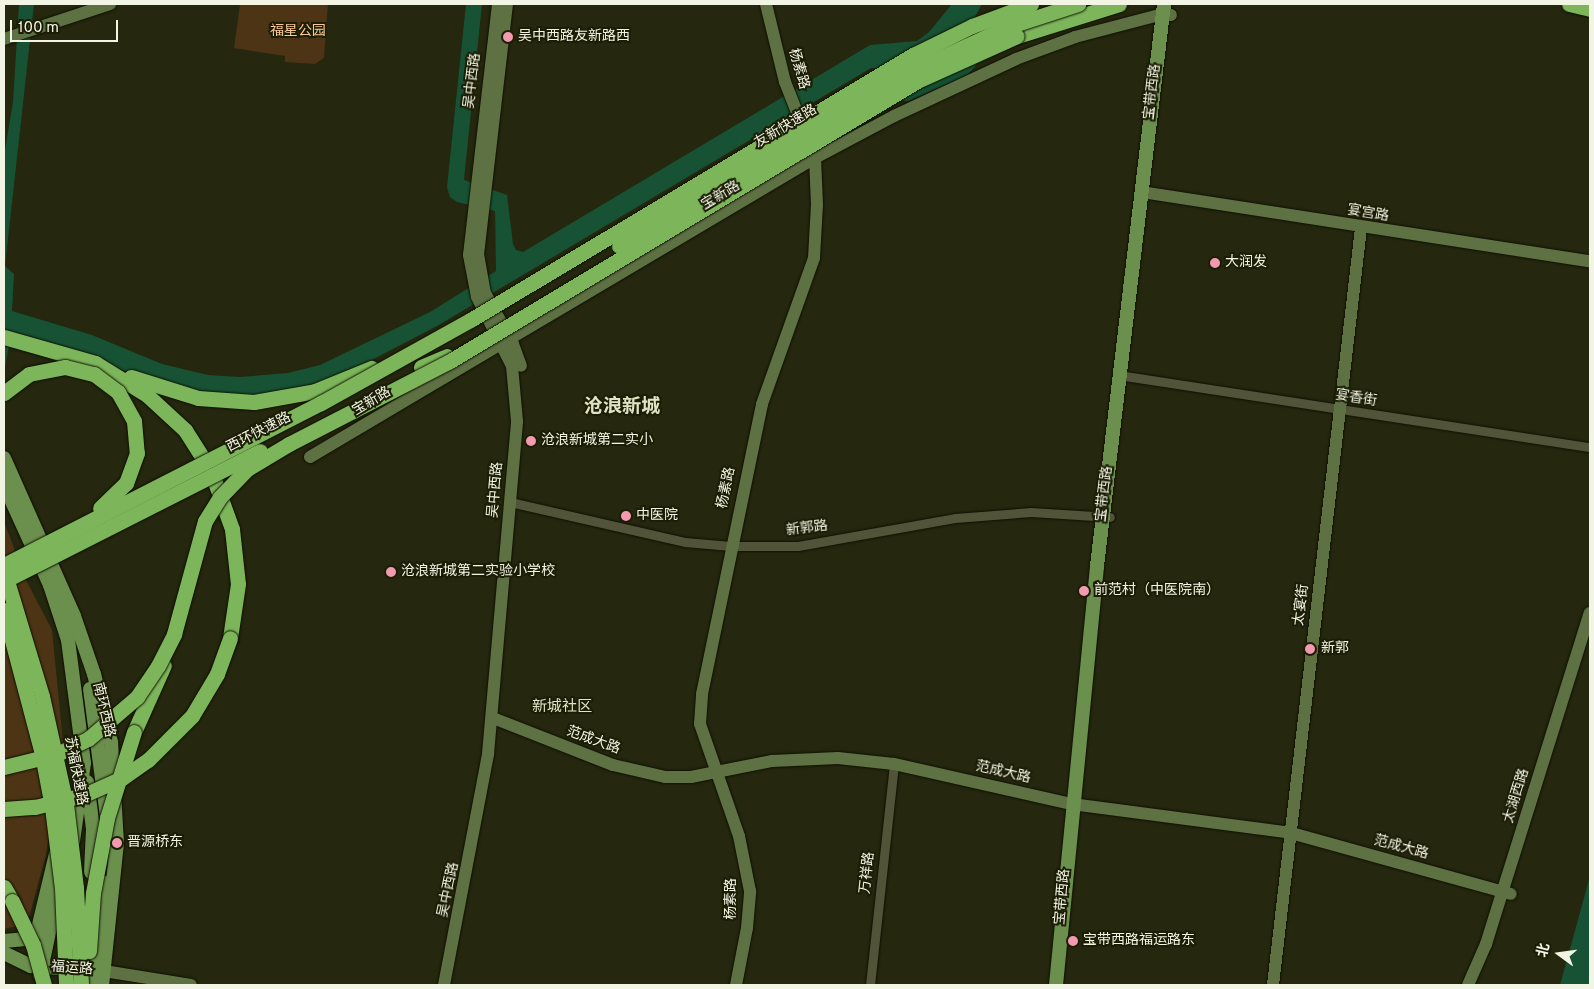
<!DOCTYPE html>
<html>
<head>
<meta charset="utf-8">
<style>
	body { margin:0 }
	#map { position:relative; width:1594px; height:989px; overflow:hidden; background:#25270e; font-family:Overpass,"Noto Sans SC",sans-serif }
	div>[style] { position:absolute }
	.green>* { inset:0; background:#4d3415 }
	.water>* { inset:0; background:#165233 }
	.roads { filter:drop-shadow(0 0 1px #0e1000) drop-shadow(0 0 1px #0e1000) }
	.street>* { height:9px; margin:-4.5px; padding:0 4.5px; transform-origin:4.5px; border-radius:4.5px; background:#515439 }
	.secondary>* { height:12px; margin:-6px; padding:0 6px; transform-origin:6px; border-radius:6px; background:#5e7143 }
	.primary>* { height:14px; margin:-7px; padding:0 7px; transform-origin:7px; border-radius:7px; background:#6b8f4d }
	.highway>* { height:15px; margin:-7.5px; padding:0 7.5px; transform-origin:7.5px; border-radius:7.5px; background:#7db65a }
	.bridges { filter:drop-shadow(0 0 1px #0e1000) drop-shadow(0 0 1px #0e1000) }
	.highway-bridge>* { height:15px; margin:-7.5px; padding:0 7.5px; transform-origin:7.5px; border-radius:7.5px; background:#7db65a }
	.dots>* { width:14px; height:14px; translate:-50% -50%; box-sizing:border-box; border:2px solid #1c1d05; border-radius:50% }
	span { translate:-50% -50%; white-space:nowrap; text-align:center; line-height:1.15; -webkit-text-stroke:4px #1c1d05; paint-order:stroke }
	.park-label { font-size:14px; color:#f9c993 }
	.poi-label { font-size:14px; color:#f2f4e4 }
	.left { translate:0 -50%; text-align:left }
	.street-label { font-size:14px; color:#f2f4e4 }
	.neighbourhood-label { font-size:15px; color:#e0e4c4 }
	.district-label { font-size:19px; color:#e0e4c4; font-weight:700 }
	.frame { position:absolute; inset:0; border:5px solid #f2f4e4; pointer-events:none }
	.north { position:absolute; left:1534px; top:929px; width:50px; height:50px; -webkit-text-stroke:4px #1c1d05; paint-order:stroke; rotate:284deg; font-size:14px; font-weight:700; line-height:20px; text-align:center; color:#f2f4e4 }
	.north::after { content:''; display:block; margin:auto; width:18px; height:22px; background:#f2f4e4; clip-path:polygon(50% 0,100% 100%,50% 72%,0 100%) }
	.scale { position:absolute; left:10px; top:20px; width:108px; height:22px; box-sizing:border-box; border:2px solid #f2f4e4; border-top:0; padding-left:6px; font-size:15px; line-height:18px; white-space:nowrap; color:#f2f4e4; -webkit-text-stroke:4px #1c1d05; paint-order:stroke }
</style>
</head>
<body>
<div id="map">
	<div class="green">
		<i style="clip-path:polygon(240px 4px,328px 4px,324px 58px,315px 64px,285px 62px,285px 56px,234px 48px)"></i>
		<i style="clip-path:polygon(4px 522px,27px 582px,52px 630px,63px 742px,46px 855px,29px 917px,22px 925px,4px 929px)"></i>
	</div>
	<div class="water">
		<i style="clip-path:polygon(19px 4px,34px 4px,5px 266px,14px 274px,12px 311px,92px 335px,162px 364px,208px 375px,240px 377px,288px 373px,320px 365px,430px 312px,496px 271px,495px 211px,457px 202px,450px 197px,447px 187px,466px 4px,482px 4px,464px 180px,507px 195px,513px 244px,516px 250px,523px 252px,870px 45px,917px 41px,929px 32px,952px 4px,982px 4px,971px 24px,978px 57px,975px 67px,967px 75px,908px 101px,900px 100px,878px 69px,871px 68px,437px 326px,364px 364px,327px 381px,270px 395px,204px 395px,11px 336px,4px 371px,4px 156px,13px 102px)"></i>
		<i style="clip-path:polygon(1590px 876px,1590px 985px,1560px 985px)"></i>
	</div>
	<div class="roads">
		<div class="street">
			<i style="left:1118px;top:375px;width:477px;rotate:8.7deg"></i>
			<i style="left:510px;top:502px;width:180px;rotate:12.9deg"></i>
			<i style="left:685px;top:542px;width:46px;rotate:5deg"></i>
			<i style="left:731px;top:546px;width:67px"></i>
			<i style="left:798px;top:546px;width:159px;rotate:-10.1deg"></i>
			<i style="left:955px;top:518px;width:76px;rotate:-4.5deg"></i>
			<i style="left:1031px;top:512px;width:79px;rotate:3.6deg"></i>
			<i style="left:870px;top:985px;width:222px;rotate:-83.8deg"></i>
		</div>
		<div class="secondary">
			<i style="left:507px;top:4px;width:252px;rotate:96.6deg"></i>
			<i style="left:478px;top:254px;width:40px;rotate:80deg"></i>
			<i style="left:485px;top:293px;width:58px;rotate:61.2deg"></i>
			<i style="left:513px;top:344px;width:23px;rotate:70deg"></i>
			<i style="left:4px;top:39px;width:112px;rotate:-18.3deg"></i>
			<i style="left:1142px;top:192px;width:453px;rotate:8.8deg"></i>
			<i style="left:310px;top:457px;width:587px;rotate:-30.63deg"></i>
			<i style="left:815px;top:158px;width:89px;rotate:-28deg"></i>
			<i style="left:894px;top:116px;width:135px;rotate:-25deg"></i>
			<i style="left:1016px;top:59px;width:63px;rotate:-20.4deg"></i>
			<i style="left:1075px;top:37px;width:91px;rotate:-14.6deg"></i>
			<i style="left:1163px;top:14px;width:8px;rotate:7deg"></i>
			<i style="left:493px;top:718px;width:129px;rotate:21.4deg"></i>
			<i style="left:613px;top:765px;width:53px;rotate:13deg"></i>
			<i style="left:665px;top:777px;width:26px"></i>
			<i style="left:691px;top:777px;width:83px;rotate:-11.2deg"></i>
			<i style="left:772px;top:761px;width:66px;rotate:-2.6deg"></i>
			<i style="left:838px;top:758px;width:56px;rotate:6.1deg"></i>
			<i style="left:894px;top:764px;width:182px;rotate:12.7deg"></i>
			<i style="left:1072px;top:804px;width:221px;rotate:7.5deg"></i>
			<i style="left:1291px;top:833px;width:228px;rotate:15.5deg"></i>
			<i style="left:104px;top:971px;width:88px;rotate:9.1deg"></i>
			<i style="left:444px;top:985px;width:235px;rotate:-79.2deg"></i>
			<i style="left:488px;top:754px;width:334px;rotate:-85deg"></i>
			<i style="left:517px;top:421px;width:55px;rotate:-95.2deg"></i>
			<i style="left:512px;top:366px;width:77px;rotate:-116.9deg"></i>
			<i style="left:477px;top:297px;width:43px;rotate:-100.8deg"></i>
			<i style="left:469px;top:255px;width:253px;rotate:-83.4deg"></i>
			<i style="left:736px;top:985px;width:58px;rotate:-79.1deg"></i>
			<i style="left:747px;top:928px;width:37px;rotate:-85deg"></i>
			<i style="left:750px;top:891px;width:56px;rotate:-101.3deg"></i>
			<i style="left:739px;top:836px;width:119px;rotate:-109.2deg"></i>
			<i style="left:700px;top:724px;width:30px;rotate:-86deg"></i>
			<i style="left:702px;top:694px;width:296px;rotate:-78.3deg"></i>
			<i style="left:762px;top:404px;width:155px;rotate:-70.4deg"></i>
			<i style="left:814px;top:258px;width:53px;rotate:-86.8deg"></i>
			<i style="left:817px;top:205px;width:47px;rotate:-92.4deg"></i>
			<i style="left:815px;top:158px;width:82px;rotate:-111.5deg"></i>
			<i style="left:785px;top:82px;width:80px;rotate:-103.7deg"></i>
			<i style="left:1273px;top:985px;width:762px;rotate:-83.37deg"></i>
			<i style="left:1468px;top:985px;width:45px;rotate:-66.3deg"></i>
			<i style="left:1486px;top:944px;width:347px;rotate:-72.6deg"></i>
		</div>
		<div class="primary">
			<i style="left:4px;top:458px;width:173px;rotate:66.1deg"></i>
			<i style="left:74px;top:616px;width:61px;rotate:71deg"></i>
			<i style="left:94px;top:674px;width:70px;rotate:76deg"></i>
			<i style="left:111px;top:742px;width:101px;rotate:86.6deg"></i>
			<i style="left:117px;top:843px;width:143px;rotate:96deg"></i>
			<i style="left:4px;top:484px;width:111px;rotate:65.5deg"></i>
			<i style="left:50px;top:585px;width:58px;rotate:71.9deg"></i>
			<i style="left:68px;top:640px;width:124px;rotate:82.6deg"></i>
			<i style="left:84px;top:763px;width:79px;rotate:98deg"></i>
			<i style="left:90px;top:689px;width:128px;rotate:82.4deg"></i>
			<i style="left:87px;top:782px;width:47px;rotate:82.7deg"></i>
			<i style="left:93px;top:829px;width:43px;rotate:92.7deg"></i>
			<i style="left:4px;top:941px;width:22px;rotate:-5deg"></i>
			<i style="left:26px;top:939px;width:13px;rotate:-29deg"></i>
			<i style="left:37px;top:933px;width:81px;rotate:-76.5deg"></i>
			<i style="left:4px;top:953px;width:30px;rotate:26deg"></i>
			<i style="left:31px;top:966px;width:45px;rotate:3.8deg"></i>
			<i style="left:40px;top:975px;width:73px;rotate:-78.1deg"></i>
			<i style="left:55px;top:904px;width:18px;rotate:-68deg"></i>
			<i style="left:92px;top:979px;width:97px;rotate:-82.9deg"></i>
			<i style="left:1056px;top:985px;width:421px;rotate:-84.4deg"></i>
			<i style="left:1097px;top:566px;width:566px;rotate:-83.2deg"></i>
		</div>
		<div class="highway">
			<i style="left:1569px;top:4px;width:22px;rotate:13deg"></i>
			<i style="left:1017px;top:36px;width:107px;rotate:-17.4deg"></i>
			<i style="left:4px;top:337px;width:95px;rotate:15.9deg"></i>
			<i style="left:95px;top:363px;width:61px;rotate:31.6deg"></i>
			<i style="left:147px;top:395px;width:52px;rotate:42.6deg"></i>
			<i style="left:185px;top:430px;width:49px;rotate:57.6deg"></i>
			<i style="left:211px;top:471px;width:62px;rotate:70.1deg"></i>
			<i style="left:232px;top:529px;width:55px;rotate:83.8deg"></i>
			<i style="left:238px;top:584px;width:55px;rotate:98.4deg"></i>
			<i style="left:421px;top:367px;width:28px;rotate:-23deg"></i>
			<i style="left:131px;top:377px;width:70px;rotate:17.4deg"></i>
			<i style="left:198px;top:398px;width:56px;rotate:4.1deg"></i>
			<i style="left:254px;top:402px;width:62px;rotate:-10.2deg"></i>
			<i style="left:315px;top:391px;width:61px;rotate:-22.3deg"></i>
			<i style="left:134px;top:732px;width:73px;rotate:-65.9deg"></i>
			<i style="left:4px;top:887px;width:16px;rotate:60deg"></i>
		</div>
	</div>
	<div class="bridges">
		<div class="highway-bridge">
			<i style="left:619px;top:246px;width:352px;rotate:-30.7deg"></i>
			<i style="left:922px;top:66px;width:94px;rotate:-24.6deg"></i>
			<i style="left:1007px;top:27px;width:75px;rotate:-17.9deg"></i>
			<i style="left:4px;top:393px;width:31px;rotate:-37deg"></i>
			<i style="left:29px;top:374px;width:37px;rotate:-11deg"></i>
			<i style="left:65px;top:367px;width:30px;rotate:14deg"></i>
			<i style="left:94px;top:374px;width:30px;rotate:37deg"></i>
			<i style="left:118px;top:392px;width:33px;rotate:61deg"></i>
			<i style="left:134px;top:421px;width:32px;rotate:85deg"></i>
			<i style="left:137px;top:453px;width:32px;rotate:110deg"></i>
			<i style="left:126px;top:483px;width:36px;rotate:136deg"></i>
			<i style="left:4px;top:565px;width:356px;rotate:-27.1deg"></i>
			<i style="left:321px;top:403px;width:173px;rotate:-29.1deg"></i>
			<i style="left:472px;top:319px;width:514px;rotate:-30.91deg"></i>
			<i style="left:913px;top:55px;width:66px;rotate:-26.2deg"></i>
			<i style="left:972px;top:26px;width:63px;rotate:-20.4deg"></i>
			<i style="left:4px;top:571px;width:131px;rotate:73.1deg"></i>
			<i style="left:42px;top:696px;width:111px;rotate:77.5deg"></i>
			<i style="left:66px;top:804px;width:85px;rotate:83.2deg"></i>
			<i style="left:76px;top:888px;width:97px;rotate:87deg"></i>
			<i style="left:4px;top:581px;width:287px;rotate:-26.9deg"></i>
			<i style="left:4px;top:610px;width:149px;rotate:75.2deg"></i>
			<i style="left:42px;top:754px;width:54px;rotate:79.3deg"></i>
			<i style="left:52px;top:807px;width:82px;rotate:83deg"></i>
			<i style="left:62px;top:888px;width:97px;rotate:87.6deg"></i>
			<i style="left:4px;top:767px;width:55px;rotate:-13.8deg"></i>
			<i style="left:57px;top:754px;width:34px;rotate:-26deg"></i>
			<i style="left:88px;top:739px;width:65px;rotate:-40.6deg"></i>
			<i style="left:137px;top:697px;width:37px;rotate:-56deg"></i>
			<i style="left:158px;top:666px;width:36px;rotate:-63deg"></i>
			<i style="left:174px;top:634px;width:117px;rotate:-74.7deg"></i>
			<i style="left:205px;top:521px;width:28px;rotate:-58deg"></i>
			<i style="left:220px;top:497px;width:39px;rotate:-46deg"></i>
			<i style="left:247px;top:469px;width:49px;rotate:-30.8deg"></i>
			<i style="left:289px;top:444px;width:181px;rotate:-27.3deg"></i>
			<i style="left:450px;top:361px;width:547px;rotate:-30.93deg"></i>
			<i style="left:919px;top:80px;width:107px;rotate:-24.2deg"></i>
			<i style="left:4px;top:809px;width:31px;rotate:-4deg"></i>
			<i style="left:35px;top:807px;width:50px;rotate:-13.8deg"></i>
			<i style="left:84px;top:795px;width:42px;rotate:-24.1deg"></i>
			<i style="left:122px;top:778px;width:32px;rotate:-35deg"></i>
			<i style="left:148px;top:760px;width:62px;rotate:-45deg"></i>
			<i style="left:192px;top:716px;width:49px;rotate:-59.2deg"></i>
			<i style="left:217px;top:674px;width:38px;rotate:-70deg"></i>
			<i style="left:12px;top:901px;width:49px;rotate:64.5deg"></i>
			<i style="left:33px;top:945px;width:41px;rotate:74.6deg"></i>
			<i style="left:89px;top:951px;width:58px;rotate:-86.1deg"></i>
			<i style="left:93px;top:893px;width:76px;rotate:-79.4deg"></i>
			<i style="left:107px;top:818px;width:90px;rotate:-72.6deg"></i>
		</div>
	</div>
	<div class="dots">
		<i style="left:508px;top:37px;background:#f29aaf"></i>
		<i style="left:1215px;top:263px;background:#f29aaf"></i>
		<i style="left:531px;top:441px;background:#f29aaf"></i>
		<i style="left:626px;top:516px;background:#f29aaf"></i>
		<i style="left:391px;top:572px;background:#f29aaf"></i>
		<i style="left:1084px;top:591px;background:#f29aaf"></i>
		<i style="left:1310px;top:649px;background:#f29aaf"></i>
		<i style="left:117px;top:843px;background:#f29aaf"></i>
		<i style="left:1073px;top:941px;background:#f29aaf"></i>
	</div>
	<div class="park-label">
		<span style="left:298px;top:32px">福星公园</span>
	</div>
	<div class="poi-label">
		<span class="left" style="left:518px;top:37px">吴中西路友新路西</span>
		<span class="left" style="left:1225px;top:263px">大润发</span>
		<span class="left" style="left:541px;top:441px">沧浪新城第二实小</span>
		<span class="left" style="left:636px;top:516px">中医院</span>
		<span class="left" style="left:401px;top:572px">沧浪新城第二实验小学校</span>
		<span class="left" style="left:1094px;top:591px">前范村（中医院南）</span>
		<span class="left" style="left:1321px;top:649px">新郭</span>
		<span class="left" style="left:127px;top:843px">晋源桥东</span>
		<span class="left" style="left:1083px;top:941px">宝带西路福运路东</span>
	</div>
	<div class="street-label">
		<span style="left:798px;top:69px;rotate:74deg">杨素路</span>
		<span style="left:473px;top:81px;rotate:-83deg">吴中西路</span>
		<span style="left:1153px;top:92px;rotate:-83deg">宝带西路</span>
		<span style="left:786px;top:127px;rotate:-31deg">友新快速路</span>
		<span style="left:721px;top:196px;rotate:-31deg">宝新路</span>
		<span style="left:1368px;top:214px;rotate:9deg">宴宫路</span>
		<span style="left:1356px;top:399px;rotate:9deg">宴香街</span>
		<span style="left:372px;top:402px;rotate:-31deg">宝新路</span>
		<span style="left:259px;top:433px;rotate:-27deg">西环快速路</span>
		<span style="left:727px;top:488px;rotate:-78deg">杨素路</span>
		<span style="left:496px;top:490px;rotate:-85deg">吴中西路</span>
		<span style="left:1105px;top:494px;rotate:-83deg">宝带西路</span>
		<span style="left:807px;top:529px;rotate:-7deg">新郭路</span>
		<span style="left:1302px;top:605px;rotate:-83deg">太宴街</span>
		<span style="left:103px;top:710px;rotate:77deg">南环西路</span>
		<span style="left:593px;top:741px;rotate:20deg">范成大路</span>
		<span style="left:75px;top:771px;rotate:79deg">苏福快速路</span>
		<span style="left:1003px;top:773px;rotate:13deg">范成大路</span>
		<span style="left:1517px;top:796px;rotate:-73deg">太湖西路</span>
		<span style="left:1401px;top:848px;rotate:15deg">范成大路</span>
		<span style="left:868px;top:873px;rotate:-84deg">万祥路</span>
		<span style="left:449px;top:890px;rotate:-78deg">吴中西路</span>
		<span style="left:1063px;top:897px;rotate:-85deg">宝带西路</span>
		<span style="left:732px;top:899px;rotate:-90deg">杨素路</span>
		<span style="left:72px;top:969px;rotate:4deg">福运路</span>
	</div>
	<div class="neighbourhood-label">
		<span style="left:562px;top:708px">新城社区</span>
	</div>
	<div class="district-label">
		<span style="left:622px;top:408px">沧浪新城</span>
	</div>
	<div class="frame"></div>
	<div class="north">北</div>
	<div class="scale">100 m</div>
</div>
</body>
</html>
